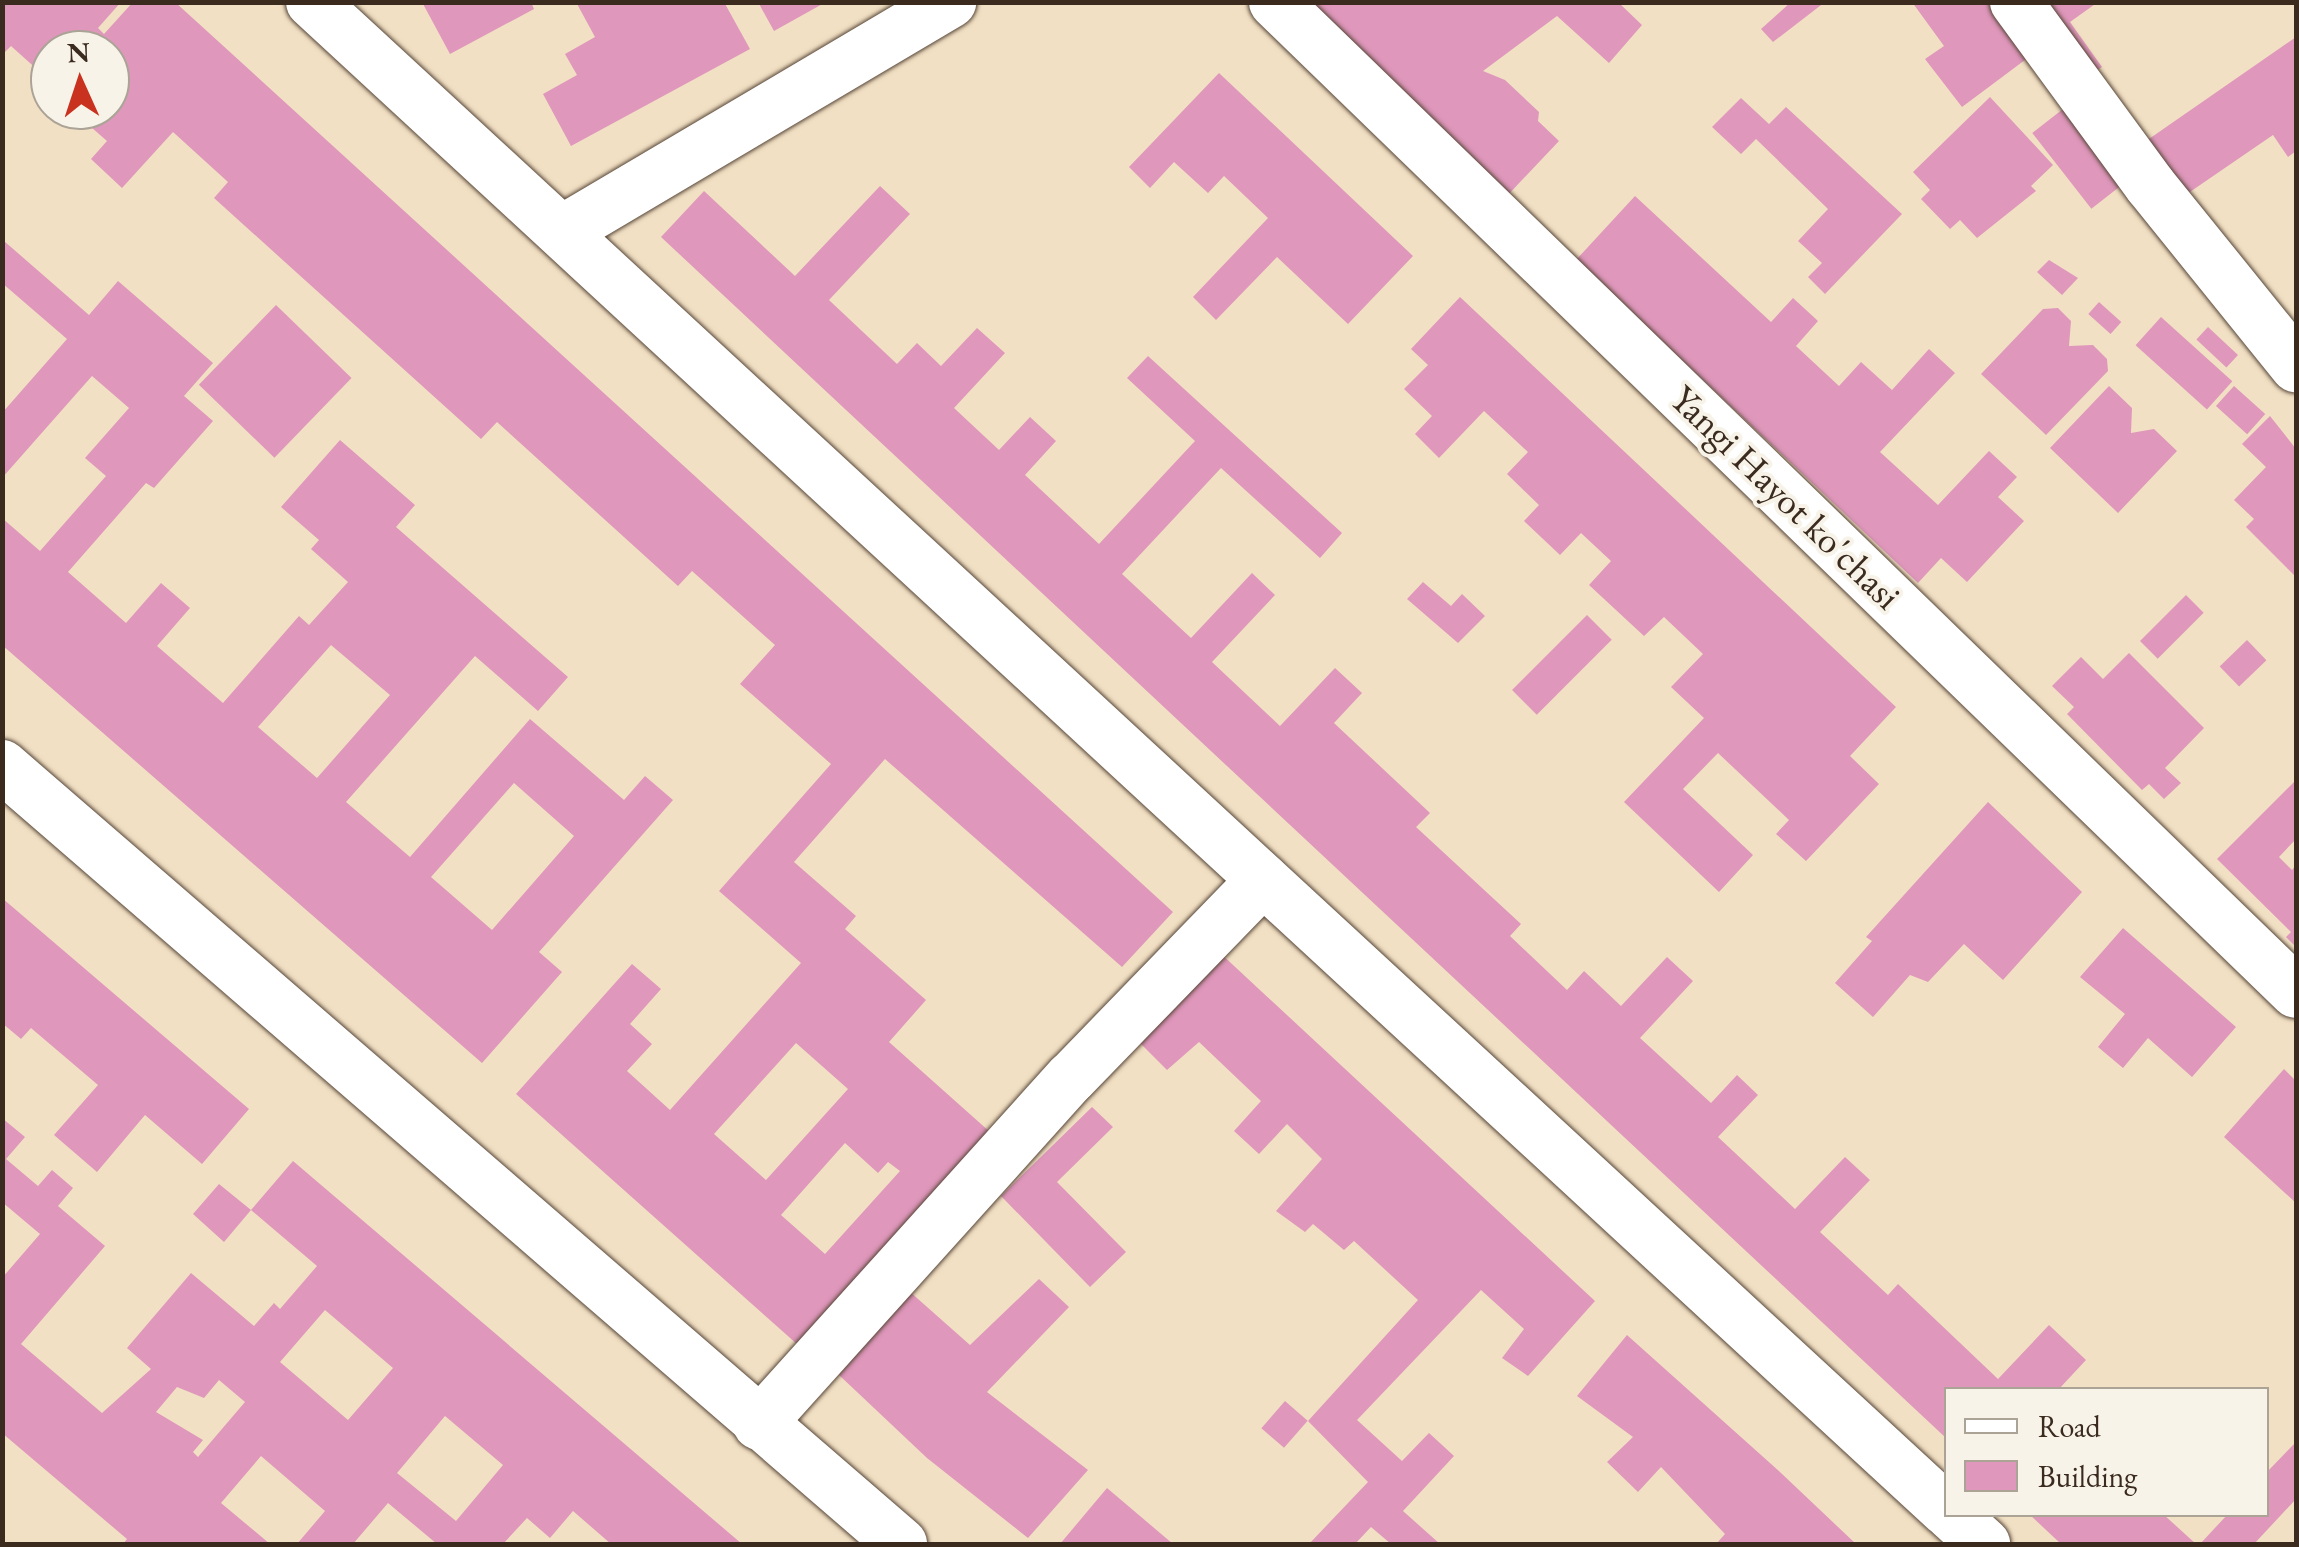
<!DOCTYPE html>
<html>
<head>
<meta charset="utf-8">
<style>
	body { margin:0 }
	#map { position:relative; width:2299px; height:1547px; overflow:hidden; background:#f2e0c4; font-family:"EB Garamond",serif }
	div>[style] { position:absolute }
	.building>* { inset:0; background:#df97bb; transform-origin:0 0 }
	.roads { filter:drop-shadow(0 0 2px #564537) drop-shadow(0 0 2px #564537) }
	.minor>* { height:52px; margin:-26px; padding:0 26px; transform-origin:26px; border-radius:26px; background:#fff }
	span { translate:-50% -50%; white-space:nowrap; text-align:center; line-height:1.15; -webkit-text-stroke:8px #f7f3e8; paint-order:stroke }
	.street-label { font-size:38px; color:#3b2a1e }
	.frame { position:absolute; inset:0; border:5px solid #3b2a1e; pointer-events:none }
	.legend { position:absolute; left:1944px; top:1387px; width:325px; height:130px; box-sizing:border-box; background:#f7f3e8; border:2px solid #aca397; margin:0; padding:12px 18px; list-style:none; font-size:30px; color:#3b2a1e }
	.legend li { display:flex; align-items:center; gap:20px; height:50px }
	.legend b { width:50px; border:2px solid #aca397 }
	.north { position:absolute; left:30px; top:30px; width:100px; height:100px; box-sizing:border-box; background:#f7f3e8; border:2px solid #aca397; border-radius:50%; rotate:357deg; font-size:28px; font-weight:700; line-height:40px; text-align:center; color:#3b2a1e }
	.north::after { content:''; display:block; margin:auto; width:35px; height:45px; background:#c8321e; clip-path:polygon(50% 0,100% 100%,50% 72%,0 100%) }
</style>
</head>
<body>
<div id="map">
	<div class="building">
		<i style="clip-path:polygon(evenodd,2px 2px,121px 2px,98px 28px,104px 34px,133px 2px,175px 2px,1173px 912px,1122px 967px,885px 759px,794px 862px,856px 916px,845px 929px,926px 1000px,889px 1042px,990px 1132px,798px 1345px,516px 1094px,632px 964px,661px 989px,630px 1024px,652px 1044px,627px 1071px,670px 1110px,801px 963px,719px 891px,831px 764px,740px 684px,775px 645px,692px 571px,678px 586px,497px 422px,481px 439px,214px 198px,228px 182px,173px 132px,122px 188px,91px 159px,107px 141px,76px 114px,110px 110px,110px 77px,116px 70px,110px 50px,50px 50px,50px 81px,11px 46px,2px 55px,2px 2px,796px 1043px,848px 1089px,766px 1180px,714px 1134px,796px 1043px,2px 2px,845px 1143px,878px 1173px,888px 1162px,900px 1171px,825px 1254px,781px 1215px,845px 1143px)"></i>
		<i style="clip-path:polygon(422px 2px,531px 2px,534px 9px,450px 54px)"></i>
		<i style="clip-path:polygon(576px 2px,724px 2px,750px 49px,571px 146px,543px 94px,577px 75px,565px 54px,595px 37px)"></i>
		<i style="clip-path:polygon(758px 2px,826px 2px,774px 31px)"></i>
		<i style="clip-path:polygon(1298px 2px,1618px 2px,1642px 25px,1609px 63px,1557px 16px,1483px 71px,1505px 80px,1539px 112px,1538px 121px,1559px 141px,1506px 197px)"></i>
		<i style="clip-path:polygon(1791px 2px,1825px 2px,1773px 42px,1761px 29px)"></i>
		<i style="clip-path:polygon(1912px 2px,1995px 2px,2033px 54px,1962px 107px,1925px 59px,1944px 46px)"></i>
		<i style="clip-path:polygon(2050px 2px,2098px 2px,2070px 22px,2102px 67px,2085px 78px)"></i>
		<i style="clip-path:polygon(2296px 37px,2296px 151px,2288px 157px,2273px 135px,2184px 196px,2146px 141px)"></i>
		<i style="clip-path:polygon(1219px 73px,1413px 256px,1348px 324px,1277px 257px,1216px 320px,1193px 297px,1268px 218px,1224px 176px,1208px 193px,1174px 162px,1150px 188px,1129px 167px)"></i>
		<i style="clip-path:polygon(1990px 97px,2053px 165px,2031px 186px,2036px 191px,1977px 238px,1960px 220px,1950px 229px,1921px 199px,1930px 190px,1913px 172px)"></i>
		<i style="clip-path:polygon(1741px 98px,1769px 124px,1786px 107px,1902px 214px,1825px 294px,1808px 277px,1822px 263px,1798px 241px,1828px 209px,1756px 139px,1741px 154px,1712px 127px)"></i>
		<i style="left:2063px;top:109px;width:96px;height:39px;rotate:52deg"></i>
		<i style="clip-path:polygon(880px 186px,910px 214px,829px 300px,897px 364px,917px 343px,941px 366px,977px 328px,1005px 353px,954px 408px,999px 450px,1030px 417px,1056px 441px,1025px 475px,1099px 544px,1195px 441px,1127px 378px,1148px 356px,1342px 533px,1320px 558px,1221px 468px,1122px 574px,1191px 638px,1252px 573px,1275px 595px,1212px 662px,1280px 726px,1335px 668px,1362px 693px,1334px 723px,1430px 813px,1416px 827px,1521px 924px,1510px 936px,1567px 990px,1584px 971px,1621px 1006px,1667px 957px,1693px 981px,1640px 1038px,1711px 1103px,1737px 1075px,1758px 1095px,1718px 1137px,1795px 1209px,1845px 1157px,1870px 1180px,1820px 1232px,1888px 1295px,1898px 1284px,1998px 1379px,2049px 1325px,2086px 1360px,2058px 1390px,1946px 1390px,1946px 1438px,661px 237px,704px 191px,795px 276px)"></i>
		<i style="clip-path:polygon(1635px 196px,1771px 322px,1793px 298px,1818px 321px,1796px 346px,1839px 386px,1861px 362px,1892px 390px,1929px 349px,1955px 373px,1880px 452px,1938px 505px,1989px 451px,2017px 477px,1998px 497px,2024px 521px,1967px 582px,1941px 558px,1918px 583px,1576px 260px)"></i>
		<i style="clip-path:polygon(evenodd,4px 241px,89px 315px,118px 281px,213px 363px,184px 396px,213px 421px,154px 488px,146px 483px,68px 572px,126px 623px,161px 583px,190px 608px,157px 646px,223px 703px,299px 616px,309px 625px,348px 582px,311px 549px,319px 540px,281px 507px,340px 440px,415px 505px,396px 527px,568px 677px,538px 711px,475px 656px,346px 802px,410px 857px,530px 719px,624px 800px,645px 776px,673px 800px,539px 952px,562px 972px,482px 1063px,2px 645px,2px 518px,40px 551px,106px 476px,85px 458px,129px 408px,92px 376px,2px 478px,2px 413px,67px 339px,2px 283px,4px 241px,331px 645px,390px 695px,317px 778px,258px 727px,331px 645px,4px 241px,514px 783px,574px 836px,492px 930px,431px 877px,514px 783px)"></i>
		<i style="clip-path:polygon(2049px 260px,2078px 278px,2062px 295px,2037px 272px)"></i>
		<i style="clip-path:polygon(1460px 297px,1896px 707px,1850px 756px,1879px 784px,1806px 861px,1776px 834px,1789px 820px,1718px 753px,1683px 789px,1753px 855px,1719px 892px,1624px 802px,1704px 718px,1671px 687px,1703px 654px,1664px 617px,1644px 636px,1589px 585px,1611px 561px,1581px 533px,1560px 555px,1524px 521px,1539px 505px,1507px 474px,1528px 452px,1484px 411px,1439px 458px,1415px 434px,1432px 416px,1404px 389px,1428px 365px,1411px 349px)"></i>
		<i style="left:2099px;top:302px;width:30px;height:16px;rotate:42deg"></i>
		<i style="left:276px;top:305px;width:105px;height:111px;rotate:44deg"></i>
		<i style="clip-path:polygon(2058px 308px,2071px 321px,2069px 346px,2093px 345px,2107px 359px,2108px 371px,2046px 435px,1981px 374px,2043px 309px)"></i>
		<i style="left:2161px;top:317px;width:96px;height:38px;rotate:42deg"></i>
		<i style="left:2208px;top:327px;width:41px;height:17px;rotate:43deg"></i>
		<i style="clip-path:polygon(2109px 386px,2132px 408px,2131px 433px,2154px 429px,2177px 451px,2118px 513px,2050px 448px)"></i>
		<i style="left:2234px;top:386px;width:42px;height:27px;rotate:42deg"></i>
		<i style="clip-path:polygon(2270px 416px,2296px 449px,2296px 577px,2246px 527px,2254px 519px,2234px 500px,2266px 467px,2242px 444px)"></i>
		<i style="clip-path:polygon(1423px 582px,1451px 606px,1462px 594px,1485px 616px,1458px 643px,1407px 599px)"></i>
		<i style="left:2186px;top:595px;width:25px;height:65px;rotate:45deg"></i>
		<i style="left:1587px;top:615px;width:35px;height:106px;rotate:45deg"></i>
		<i style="left:2247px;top:640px;width:28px;height:38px;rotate:46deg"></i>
		<i style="clip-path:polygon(2129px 653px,2204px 728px,2165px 768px,2181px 783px,2164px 799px,2149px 784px,2142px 790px,2067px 714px,2074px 707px,2052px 686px,2081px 657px,2103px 679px)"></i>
		<i style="clip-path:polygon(2296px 780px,2296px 839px,2279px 857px,2292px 870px,2296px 865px,2296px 947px,2286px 937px,2291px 932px,2217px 859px)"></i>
		<i style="clip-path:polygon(1988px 802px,2082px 892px,2003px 980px,1964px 944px,1928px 982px,1910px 975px,1873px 1017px,1835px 983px,1872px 941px,1866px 937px)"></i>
		<i style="clip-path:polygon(2px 898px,249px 1109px,202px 1164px,145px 1115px,97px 1172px,54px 1135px,98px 1085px,31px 1028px,21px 1039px,2px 1023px)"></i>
		<i style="clip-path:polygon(2123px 928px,2236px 1027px,2192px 1077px,2148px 1038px,2123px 1068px,2098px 1047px,2125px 1014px,2080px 977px)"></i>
		<i style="clip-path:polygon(1218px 951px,1595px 1301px,1528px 1376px,1502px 1358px,1524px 1329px,1481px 1290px,1357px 1420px,1402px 1461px,1429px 1433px,1454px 1456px,1403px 1511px,1440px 1544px,1391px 1544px,1371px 1527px,1355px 1544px,1309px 1544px,1368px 1482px,1308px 1421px,1418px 1300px,1354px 1241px,1344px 1250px,1313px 1224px,1305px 1232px,1276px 1211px,1322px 1159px,1287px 1124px,1259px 1154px,1234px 1131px,1261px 1101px,1199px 1042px,1167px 1070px,1140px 1043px)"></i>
		<i style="clip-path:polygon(2284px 1069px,2296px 1081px,2296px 1203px,2224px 1137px)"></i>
		<i style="clip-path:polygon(1092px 1107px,1113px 1127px,1057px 1182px,1126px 1252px,1090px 1287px,1001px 1196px)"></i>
		<i style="clip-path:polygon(evenodd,2px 1118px,25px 1137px,6px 1159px,38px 1186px,52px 1170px,73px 1188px,58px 1206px,105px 1246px,21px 1344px,102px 1413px,151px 1369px,127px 1348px,191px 1273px,254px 1326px,274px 1303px,280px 1309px,317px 1266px,251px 1210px,224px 1242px,193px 1214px,219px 1184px,251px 1210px,293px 1161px,742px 1544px,611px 1544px,573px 1511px,550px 1538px,527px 1518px,503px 1544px,437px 1544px,388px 1503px,353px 1544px,297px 1544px,325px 1511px,261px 1456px,221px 1503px,270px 1544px,123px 1544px,127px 1539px,2px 1433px,2px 1278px,40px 1234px,2px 1202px,2px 1118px,325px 1310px,393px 1368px,348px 1420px,280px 1362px,325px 1310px,2px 1118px,219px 1380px,245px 1402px,198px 1457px,193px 1452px,203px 1440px,156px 1412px,177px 1387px,204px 1398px,219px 1380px,2px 1118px,445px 1416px,503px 1465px,456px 1521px,397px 1473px,445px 1416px)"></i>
		<i style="clip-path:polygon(1039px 1279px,1069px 1307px,987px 1392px,1088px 1470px,1028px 1538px,927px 1458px,839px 1375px,909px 1291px,970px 1345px)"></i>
		<i style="clip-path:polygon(1627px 1335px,1781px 1473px,1856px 1544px,1716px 1544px,1725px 1534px,1661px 1467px,1638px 1492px,1607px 1462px,1633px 1437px,1577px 1396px)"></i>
		<i style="left:1285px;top:1401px;width:30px;height:36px;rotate:41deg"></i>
		<i style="clip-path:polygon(2296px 1442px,2296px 1499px,2254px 1544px,2200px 1544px,2228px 1514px,2266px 1514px,2266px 1473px)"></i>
		<i style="clip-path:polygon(1107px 1488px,1173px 1544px,1060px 1544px)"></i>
		<i style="clip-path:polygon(2029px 1514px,2163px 1514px,2196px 1544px,2061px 1544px)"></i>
	</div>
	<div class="roads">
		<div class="minor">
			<i style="left:312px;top:2px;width:2224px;rotate:42.7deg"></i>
			<i style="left:1275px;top:2px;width:1422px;rotate:44.12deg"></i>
			<i style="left:2016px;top:2px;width:227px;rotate:53.8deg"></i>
			<i style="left:2150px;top:185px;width:233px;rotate:51.1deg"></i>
			<i style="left:563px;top:231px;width:450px;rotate:-30.6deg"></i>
			<i style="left:2px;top:766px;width:1189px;rotate:40.87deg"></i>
			<i style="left:759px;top:1424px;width:466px;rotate:-48deg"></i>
			<i style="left:1071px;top:1078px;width:276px;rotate:-45.9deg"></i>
			<i style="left:1951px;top:1514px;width:45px;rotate:42.3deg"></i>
		</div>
	</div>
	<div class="street-label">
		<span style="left:1786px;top:497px;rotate:44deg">Yangi Hayot ko'chasi</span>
	</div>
	<div class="frame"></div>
	<ul class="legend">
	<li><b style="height:12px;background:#fff"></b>Road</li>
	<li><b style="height:28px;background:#df97bb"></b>Building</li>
	</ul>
	<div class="north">N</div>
</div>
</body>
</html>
